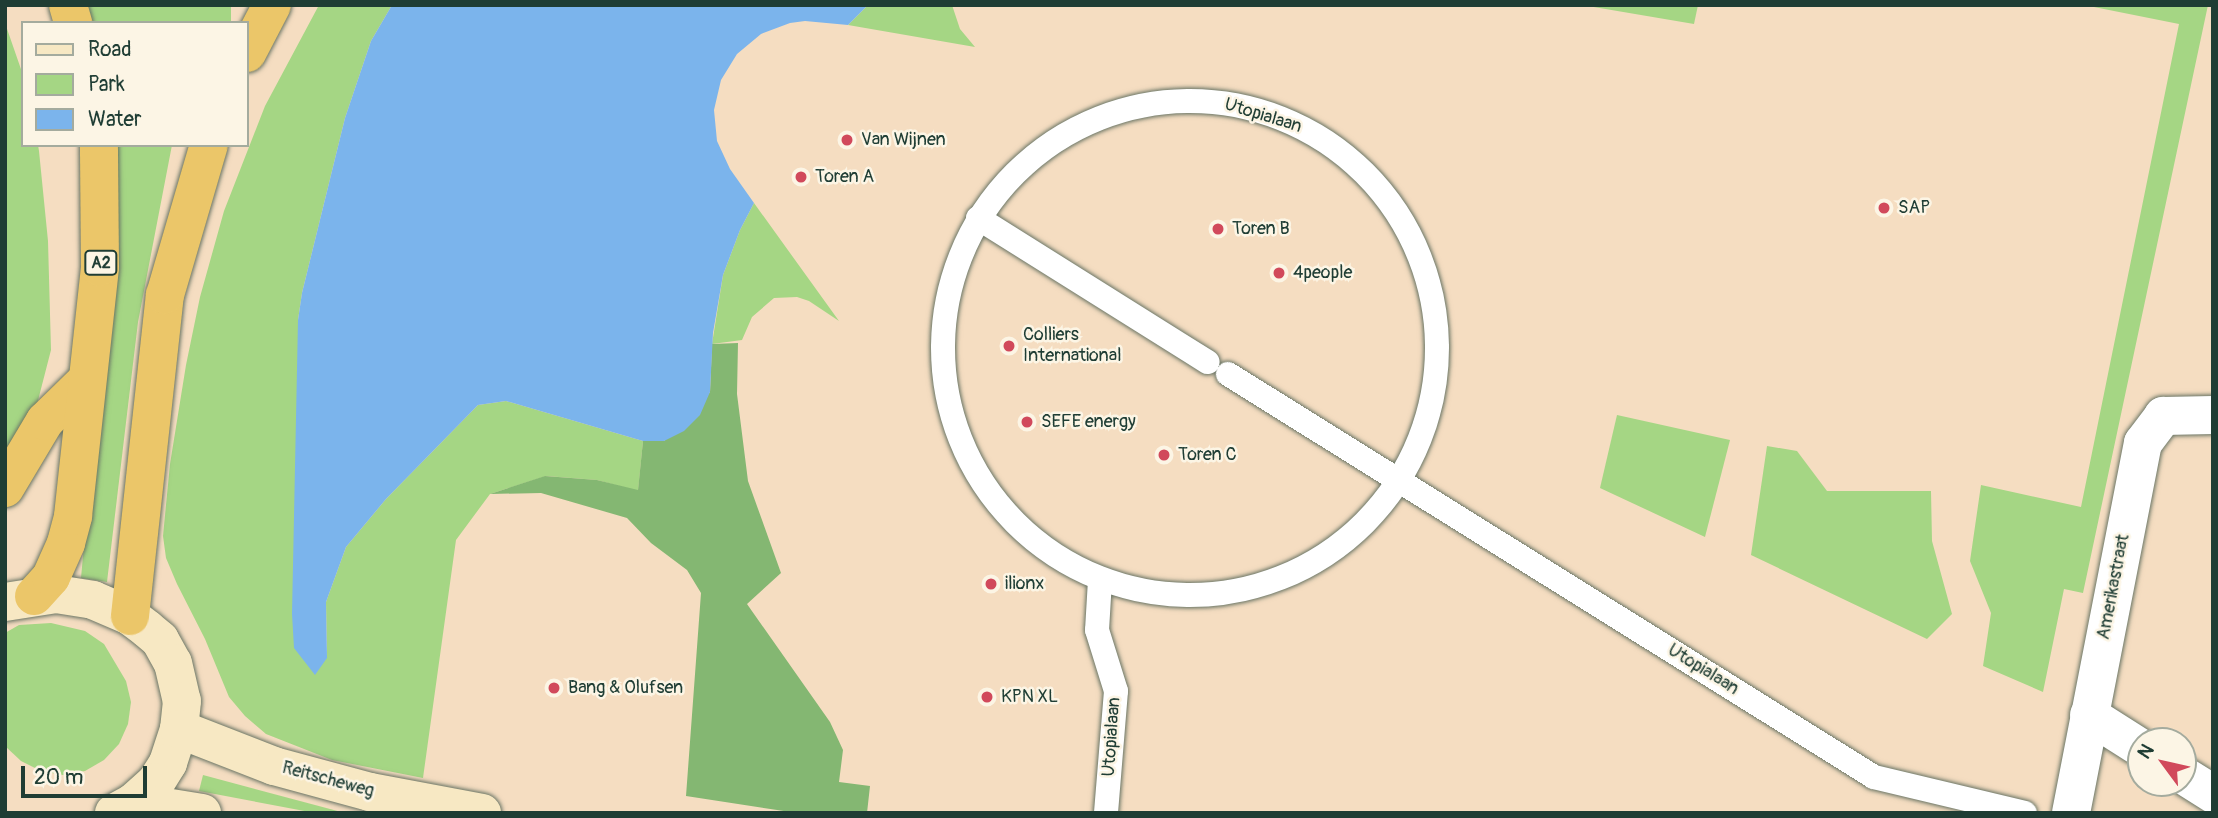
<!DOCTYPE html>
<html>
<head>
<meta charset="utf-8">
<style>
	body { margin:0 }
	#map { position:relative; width:2218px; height:818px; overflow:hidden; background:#f5ddc1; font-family:Pangolin,sans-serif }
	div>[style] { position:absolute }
	.green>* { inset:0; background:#a5d684; transform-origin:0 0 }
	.forest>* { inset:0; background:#84b772 }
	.water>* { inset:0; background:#7bb4ec }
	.roads { filter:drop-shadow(0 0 2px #6a7565) drop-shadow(0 0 2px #6a7565) }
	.lane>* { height:24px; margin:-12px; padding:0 12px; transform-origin:12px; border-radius:12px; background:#fff }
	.lane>.ring { margin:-12px; padding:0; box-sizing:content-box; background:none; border:24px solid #fff; border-radius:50% }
	.street>* { height:38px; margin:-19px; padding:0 19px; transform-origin:19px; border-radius:19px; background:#fff }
	.secondary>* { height:38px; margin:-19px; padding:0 19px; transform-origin:19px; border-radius:19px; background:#f7e8c3 }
	.highway>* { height:38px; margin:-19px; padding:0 19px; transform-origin:19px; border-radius:19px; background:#ebc669 }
	.dots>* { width:19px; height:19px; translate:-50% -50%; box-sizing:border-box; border:4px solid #fcf5e5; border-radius:50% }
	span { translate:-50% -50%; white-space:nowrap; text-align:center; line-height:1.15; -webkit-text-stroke:5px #fcf5e5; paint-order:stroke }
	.shield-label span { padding:2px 5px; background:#fcf5e5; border:2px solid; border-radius:5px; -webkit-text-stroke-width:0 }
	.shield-label { font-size:16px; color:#1f3d34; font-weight:700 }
	.street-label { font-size:18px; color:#1f3d34 }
	.poi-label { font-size:18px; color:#1f3d34 }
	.left { translate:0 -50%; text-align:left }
	.frame { position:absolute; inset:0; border:7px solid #1f3d34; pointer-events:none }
	.legend { position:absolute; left:21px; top:21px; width:228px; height:126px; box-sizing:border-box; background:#fcf5e5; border:2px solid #a4ab9e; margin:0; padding:9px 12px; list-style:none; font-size:21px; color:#1f3d34 }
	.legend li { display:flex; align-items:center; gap:14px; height:35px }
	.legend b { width:35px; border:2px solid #a4ab9e }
	.north { position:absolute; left:2127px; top:727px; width:70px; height:70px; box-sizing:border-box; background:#fcf5e5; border:2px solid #a4ab9e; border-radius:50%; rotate:303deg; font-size:19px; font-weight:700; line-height:28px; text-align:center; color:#1f3d34 }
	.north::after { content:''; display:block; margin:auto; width:24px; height:32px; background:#d1495b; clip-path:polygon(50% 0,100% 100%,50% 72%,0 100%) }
	.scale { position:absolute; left:21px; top:766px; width:126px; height:32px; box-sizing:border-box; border:4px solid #1f3d34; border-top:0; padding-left:9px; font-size:21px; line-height:24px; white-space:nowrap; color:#1f3d34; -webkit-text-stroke:5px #fcf5e5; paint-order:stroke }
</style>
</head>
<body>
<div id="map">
	<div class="green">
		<i style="left:84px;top:5px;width:147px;height:19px"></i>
		<i style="clip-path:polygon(319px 5px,392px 5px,371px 41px,345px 118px,302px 293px,298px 320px,327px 658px,326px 602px,346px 547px,386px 499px,478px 405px,506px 401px,643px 441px,638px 491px,597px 480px,546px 476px,490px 494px,456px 540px,423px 778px,332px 760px,266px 734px,245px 716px,229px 697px,205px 639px,177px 584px,166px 558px,163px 536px,170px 464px,186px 365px,200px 297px,224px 211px,265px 106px)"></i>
		<i style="clip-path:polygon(868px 5px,952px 5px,960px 29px,975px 47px,848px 25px)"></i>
		<i style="clip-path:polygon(1582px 5px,1698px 5px,1694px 24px)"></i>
		<i style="clip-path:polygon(2084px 5px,2208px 5px,2083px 593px,2064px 589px,2043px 692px,1983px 666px,1991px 613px,1970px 561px,1981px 485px,2081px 507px,2179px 24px)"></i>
		<i style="clip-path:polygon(5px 23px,23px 75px,23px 145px,38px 145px,39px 151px,48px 241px,51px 350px,34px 416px,5px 464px)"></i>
		<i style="clip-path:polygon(113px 145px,172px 145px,138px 322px,107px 582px,81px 578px,99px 382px)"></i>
		<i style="clip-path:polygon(754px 203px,839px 321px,809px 301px,797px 297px,774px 298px,752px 317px,742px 340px,712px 344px,723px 275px,740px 230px)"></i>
		<i style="clip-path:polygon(1617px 415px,1730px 440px,1705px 537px,1600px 488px)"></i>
		<i style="clip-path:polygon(1767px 446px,1797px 451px,1827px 491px,1931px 491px,1932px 541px,1952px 614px,1927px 639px,1751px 555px)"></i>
		<i style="clip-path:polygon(51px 623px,85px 631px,104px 644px,126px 681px,131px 702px,128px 724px,119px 744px,104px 760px,85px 771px,63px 775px,41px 771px,21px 761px,5px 746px,5px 633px,19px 625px)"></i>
		<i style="clip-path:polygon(203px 775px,345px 813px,315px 813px,199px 791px)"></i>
	</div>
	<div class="forest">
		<i style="clip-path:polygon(738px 343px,737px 394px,748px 481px,781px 573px,747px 604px,830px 722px,843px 750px,839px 782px,870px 786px,867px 813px,797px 813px,686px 796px,701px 593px,687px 570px,651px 543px,627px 518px,541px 493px,490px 494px,545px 476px,597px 480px,638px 490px,643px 441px,664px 441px,710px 392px,712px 344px)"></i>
	</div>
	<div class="water">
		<i style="clip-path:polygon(392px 5px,868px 5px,848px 25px,805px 21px,790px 23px,761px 34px,737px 54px,721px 80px,714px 110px,717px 141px,730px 169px,754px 203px,740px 230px,723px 275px,713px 333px,710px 392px,700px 415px,684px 431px,664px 441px,643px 441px,506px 401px,478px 405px,386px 499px,346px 547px,326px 602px,327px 658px,315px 675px,294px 648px,292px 614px,298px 320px,302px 293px,345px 118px,371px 41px)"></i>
	</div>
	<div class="roads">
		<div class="lane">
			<i class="ring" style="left:943px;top:101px;width:470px;height:470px"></i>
			<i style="left:978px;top:218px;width:271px;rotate:32.1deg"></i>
			<i style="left:1228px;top:374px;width:761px;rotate:31.96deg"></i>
			<i style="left:1874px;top:777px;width:155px;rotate:13.4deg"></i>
			<i style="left:1100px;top:580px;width:50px;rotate:93.4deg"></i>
			<i style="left:1097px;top:630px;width:64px;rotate:72.7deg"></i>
			<i style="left:1116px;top:691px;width:122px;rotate:94.7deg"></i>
		</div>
		<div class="street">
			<i style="left:2089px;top:715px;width:62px;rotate:32.4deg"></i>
			<i style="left:2183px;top:775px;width:36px;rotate:32deg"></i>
			<i style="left:2071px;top:813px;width:377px;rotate:-79deg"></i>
			<i style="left:2143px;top:443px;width:34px;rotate:-53deg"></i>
			<i style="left:2163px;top:416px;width:50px;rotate:-1.1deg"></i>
		</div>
		<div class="secondary">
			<i style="left:5px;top:602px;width:52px;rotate:-8.9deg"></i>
			<i style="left:56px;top:594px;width:37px;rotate:9deg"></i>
			<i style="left:93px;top:600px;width:40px;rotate:23.4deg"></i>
			<i style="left:130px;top:616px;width:21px;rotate:37deg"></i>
			<i style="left:147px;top:629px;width:17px;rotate:40deg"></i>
			<i style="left:160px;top:640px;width:26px;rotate:61deg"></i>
			<i style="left:173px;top:663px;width:39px;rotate:77deg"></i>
			<i style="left:182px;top:701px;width:28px;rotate:96deg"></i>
			<i style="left:179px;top:729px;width:36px;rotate:108deg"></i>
			<i style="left:168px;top:763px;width:22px;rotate:122deg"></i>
			<i style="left:156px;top:782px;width:30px;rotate:138deg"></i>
			<i style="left:134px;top:802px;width:23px;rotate:151deg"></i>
			<i style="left:179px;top:729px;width:102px;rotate:21.3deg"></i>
			<i style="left:274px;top:766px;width:99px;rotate:15.2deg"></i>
			<i style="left:370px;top:792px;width:114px;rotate:10.6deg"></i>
			<i style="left:134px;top:802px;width:69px;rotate:9.2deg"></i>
		</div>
		<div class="highway">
			<i style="left:68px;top:5px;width:19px;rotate:74deg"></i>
			<i style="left:247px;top:53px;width:54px;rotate:-62.5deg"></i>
			<i style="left:5px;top:488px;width:78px;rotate:-59.2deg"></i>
			<i style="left:45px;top:421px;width:59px;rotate:-44.3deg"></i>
			<i style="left:34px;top:596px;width:25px;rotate:-48deg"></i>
			<i style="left:51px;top:577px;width:37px;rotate:-66deg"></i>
			<i style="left:66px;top:543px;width:28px;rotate:-75deg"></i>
			<i style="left:73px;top:516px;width:250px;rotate:-83.8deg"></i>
			<i style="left:100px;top:267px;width:122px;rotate:-90.5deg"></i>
			<i style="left:130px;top:616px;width:323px;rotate:-83.8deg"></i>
			<i style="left:165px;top:295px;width:156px;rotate:-73.7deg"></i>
		</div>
	</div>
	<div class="dots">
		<i style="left:847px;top:140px;background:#d1495b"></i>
		<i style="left:801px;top:177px;background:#d1495b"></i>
		<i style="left:1884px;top:208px;background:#d1495b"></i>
		<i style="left:1218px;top:229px;background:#d1495b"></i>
		<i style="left:1279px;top:273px;background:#d1495b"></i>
		<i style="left:1009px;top:346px;background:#d1495b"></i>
		<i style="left:1027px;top:422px;background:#d1495b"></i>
		<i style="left:1164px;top:455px;background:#d1495b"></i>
		<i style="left:991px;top:584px;background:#d1495b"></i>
		<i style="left:554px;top:688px;background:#d1495b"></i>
		<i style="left:987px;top:697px;background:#d1495b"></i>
	</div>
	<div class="shield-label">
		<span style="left:101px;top:263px">A2</span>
	</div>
	<div class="street-label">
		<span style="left:1263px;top:116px;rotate:17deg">Utopialaan</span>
		<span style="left:2114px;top:587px;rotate:-79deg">Amerikastraat</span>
		<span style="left:1703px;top:670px;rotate:32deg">Utopialaan</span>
		<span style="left:1112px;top:737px;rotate:-86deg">Utopialaan</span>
		<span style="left:328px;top:780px;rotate:15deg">Reitscheweg</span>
	</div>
	<div class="poi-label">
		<span class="left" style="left:861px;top:140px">Van Wijnen</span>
		<span class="left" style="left:815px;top:177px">Toren A</span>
		<span class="left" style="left:1898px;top:208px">SAP</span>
		<span class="left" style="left:1232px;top:229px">Toren B</span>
		<span class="left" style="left:1293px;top:273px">4people</span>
		<span class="left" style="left:1023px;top:346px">Colliers<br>International</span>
		<span class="left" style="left:1041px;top:422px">SEFE energy</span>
		<span class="left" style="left:1178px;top:455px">Toren C</span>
		<span class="left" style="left:1005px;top:584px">ilionx</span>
		<span class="left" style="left:568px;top:688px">Bang &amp; Olufsen</span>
		<span class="left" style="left:1001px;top:697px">KPN XL</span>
	</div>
	<div class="frame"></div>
	<ul class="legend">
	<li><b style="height:9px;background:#f7e8c3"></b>Road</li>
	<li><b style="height:19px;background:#a5d684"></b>Park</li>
	<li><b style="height:19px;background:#7bb4ec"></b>Water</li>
	</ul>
	<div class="north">N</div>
	<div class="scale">20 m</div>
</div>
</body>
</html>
